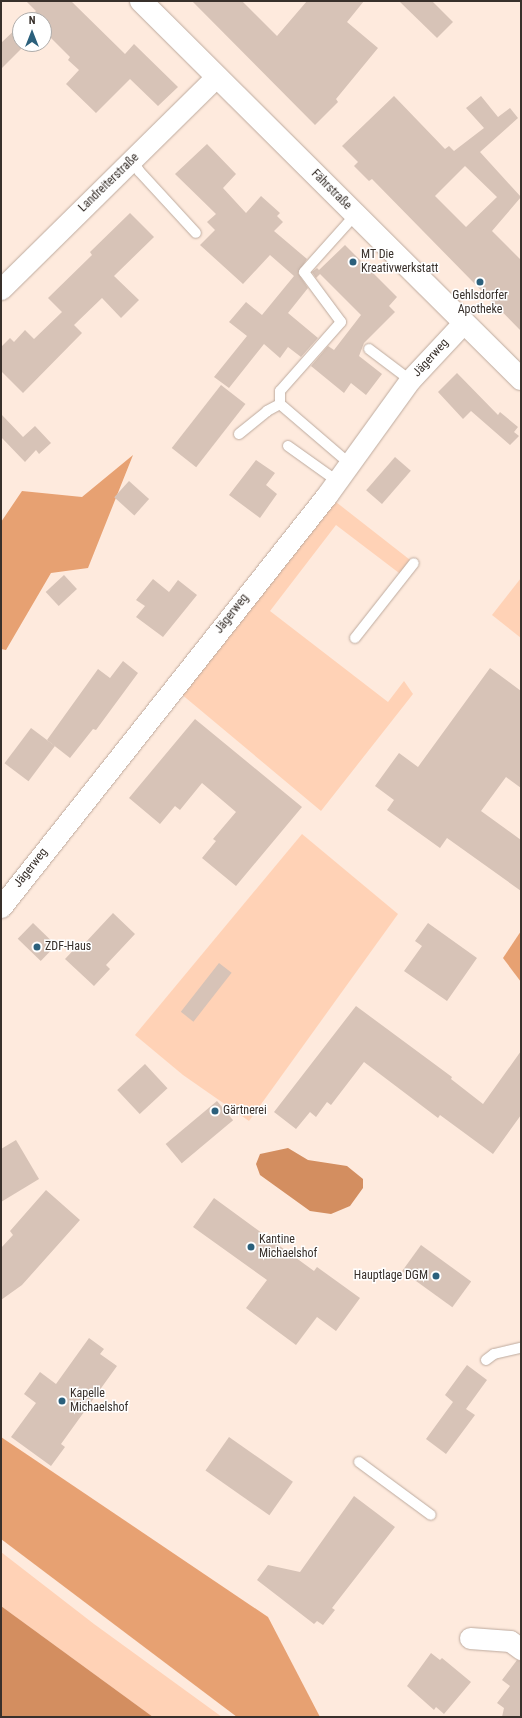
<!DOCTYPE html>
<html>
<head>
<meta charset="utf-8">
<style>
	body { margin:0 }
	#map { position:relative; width:522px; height:1718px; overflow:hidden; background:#feeadd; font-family:"Roboto Condensed",sans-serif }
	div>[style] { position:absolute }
	.green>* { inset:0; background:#ffd2b6 }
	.forest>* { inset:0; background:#e7a172 }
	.water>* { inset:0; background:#d38e60 }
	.building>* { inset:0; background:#d7c3b7; transform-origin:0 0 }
	.roads { filter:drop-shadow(0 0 1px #bdaa9e) drop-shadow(0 0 1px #bdaa9e) }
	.lane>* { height:10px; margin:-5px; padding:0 5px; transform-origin:5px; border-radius:5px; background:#fff }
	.street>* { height:21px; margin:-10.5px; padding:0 10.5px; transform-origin:10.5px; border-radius:10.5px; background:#fff }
	.secondary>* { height:22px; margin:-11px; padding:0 11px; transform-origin:11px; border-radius:11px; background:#fff }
	.dots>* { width:11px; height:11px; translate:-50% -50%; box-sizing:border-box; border:2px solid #fff; border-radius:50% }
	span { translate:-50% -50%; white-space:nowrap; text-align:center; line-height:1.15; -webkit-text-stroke:3px #fff; paint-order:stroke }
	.street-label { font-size:12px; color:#38302b }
	.poi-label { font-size:12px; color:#38302b }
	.left { translate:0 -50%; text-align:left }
	.right { translate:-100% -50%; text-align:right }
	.frame { position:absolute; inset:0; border:2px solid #38302b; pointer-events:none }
	.north { position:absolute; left:12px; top:12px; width:40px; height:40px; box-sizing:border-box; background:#fff; border:1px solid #afacaa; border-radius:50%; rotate:0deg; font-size:11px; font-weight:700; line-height:16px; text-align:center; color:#38302b }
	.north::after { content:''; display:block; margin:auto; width:14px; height:18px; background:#2b607c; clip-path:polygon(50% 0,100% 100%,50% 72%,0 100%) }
</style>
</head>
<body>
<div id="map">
	<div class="green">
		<i style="clip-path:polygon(327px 495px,414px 563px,403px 576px,336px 525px,270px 611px,388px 702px,404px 681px,413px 694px,321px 811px,174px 688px)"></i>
		<i style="clip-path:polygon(521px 578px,521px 638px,492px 615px)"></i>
		<i style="clip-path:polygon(302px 834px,398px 914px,249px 1121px,183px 1075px,135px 1035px)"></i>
		<i style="clip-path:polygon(1px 1552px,94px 1624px,222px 1717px,153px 1717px,1px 1606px)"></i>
	</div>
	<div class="forest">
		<i style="clip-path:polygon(133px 455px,88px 568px,51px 573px,6px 650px,1px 649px,1px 522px,22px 491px,82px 497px)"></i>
		<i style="clip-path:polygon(521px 931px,521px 982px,503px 958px)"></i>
		<i style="clip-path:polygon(1px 1437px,268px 1617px,320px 1717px,237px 1717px,1px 1539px)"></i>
	</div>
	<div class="water">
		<i style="clip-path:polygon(288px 1148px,308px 1160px,347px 1166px,363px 1179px,363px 1188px,350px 1206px,331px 1214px,310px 1211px,260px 1175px,256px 1164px,260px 1154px)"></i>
		<i style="clip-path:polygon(1px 1606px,153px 1717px,1px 1717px)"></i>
	</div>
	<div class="building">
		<i style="clip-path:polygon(26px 1px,71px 1px,125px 54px,134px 44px,178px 87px,158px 106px,130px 79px,96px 113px,66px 84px,79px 70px,68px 60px,70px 57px,44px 31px,44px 20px,26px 20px,36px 11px)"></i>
		<i style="clip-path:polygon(192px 1px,242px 1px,277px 36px,307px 1px,364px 1px,347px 22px,378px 48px,336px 99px,338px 102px,315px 125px)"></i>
		<i style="clip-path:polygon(399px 1px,432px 1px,453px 22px,437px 38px)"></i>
		<i style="clip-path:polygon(20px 25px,20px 44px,26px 44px,1px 69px,1px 43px)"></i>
		<i style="clip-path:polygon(evenodd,394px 96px,445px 149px,449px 146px,454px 151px,484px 128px,466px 108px,481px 96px,498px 117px,510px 108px,518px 118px,480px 152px,521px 197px,492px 231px,521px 260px,521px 331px,372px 179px,369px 181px,354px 166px,358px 162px,342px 146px,394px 96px,465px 166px,497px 197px,466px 227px,435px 196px,465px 166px)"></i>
		<i style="clip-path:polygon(207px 144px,236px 174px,223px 188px,246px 213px,261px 196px,280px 213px,277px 216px,283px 222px,274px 231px,307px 259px,298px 273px,308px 288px,288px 313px,318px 338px,301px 357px,288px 347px,280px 358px,264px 344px,229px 388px,214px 377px,247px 336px,229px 322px,246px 302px,262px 315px,294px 276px,270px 255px,243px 284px,200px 245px,215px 230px,207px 222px,216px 214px,175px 174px)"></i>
		<i style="clip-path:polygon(130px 213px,154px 237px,114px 276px,139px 300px,121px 318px,102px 298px,74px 325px,82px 333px,23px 393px,1px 371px,1px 347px,10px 338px,14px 342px,25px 330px,34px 339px,62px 312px,48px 298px,92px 255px,90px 252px)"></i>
		<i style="clip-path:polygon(345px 245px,397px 297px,389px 306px,395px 312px,364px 343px,359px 356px,382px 374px,366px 395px,351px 383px,344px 393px,311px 366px,328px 346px,334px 350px,361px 315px,320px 274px,316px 278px,312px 272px,317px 268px,319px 270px)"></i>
		<i style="clip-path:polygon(457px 373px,498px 415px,500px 412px,518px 427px,514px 432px,519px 436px,510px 445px,471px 411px,463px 419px,438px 392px)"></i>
		<i style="left:221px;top:385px;width:31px;height:80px;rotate:38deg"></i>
		<i style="clip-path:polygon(1px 414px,23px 437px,35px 426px,51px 443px,39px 454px,36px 450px,25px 462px,1px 437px)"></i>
		<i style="left:395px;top:457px;width:21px;height:44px;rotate:41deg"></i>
		<i style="clip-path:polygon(256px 460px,275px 473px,266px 485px,277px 494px,260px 518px,229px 495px)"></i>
		<i style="left:129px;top:481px;width:27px;height:22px;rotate:42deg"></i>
		<i style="left:64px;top:575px;width:19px;height:25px;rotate:47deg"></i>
		<i style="clip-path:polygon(153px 579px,169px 592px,178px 580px,197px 595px,163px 637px,136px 617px,145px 606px,136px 600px)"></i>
		<i style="clip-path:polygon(123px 661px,138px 673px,96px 730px,93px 729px,70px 758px,47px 740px,98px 669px,110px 678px)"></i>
		<i style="clip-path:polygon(490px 668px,521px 691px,521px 788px,506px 777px,481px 811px,521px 840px,521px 891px,447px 838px,440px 848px,387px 810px,394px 800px,375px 786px,399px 753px,418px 767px)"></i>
		<i style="clip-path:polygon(195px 719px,302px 807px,236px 886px,202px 858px,216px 841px,213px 839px,236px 812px,202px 783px,180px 810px,175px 806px,160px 824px,129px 798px)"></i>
		<i style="left:31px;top:728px;width:30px;height:44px;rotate:37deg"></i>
		<i style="clip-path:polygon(113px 913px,135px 934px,106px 965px,110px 969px,94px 986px,65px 959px,82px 941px,85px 943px)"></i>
		<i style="left:33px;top:923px;width:32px;height:22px;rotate:44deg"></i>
		<i style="clip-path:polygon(428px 923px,477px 958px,447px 1001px,404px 971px,422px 946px,415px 941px)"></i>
		<i style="left:219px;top:963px;width:16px;height:62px;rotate:38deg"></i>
		<i style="clip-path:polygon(356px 1006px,452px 1077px,451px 1079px,483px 1104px,521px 1051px,521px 1115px,493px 1154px,440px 1115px,438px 1118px,364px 1062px,331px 1105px,327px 1102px,316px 1117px,310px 1112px,296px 1129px,274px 1112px)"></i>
		<i style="left:145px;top:1064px;width:33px;height:38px;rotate:47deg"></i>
		<i style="left:217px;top:1101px;width:25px;height:67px;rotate:50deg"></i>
		<i style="clip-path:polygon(16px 1140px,39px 1179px,1px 1202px,1px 1149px)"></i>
		<i style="clip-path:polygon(46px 1190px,80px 1220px,22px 1285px,1px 1300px,1px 1248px,13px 1235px,10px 1231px)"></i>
		<i style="clip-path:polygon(214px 1198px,314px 1271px,317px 1267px,360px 1298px,336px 1331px,317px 1317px,296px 1345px,246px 1308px,267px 1280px,193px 1227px)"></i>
		<i style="left:421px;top:1245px;width:62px;height:32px;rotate:36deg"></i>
		<i style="clip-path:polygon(89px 1338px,104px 1349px,100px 1354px,117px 1366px,61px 1444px,65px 1447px,51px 1466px,11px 1437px,36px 1403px,24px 1394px,40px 1372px,56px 1384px)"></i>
		<i style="clip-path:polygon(467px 1365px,487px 1380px,466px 1409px,475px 1415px,446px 1454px,426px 1439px,453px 1402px,445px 1395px)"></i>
		<i style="left:229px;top:1437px;width:78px;height:41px;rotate:35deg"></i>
		<i style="clip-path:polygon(354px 1496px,395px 1527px,332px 1608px,335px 1610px,323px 1625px,317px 1621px,314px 1624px,257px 1580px,268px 1565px,300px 1572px)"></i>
		<i style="clip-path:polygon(431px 1653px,440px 1660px,442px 1658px,471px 1682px,444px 1714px,436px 1707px,434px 1710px,407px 1686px)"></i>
		<i style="clip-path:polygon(517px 1660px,521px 1661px,521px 1717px,502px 1717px,504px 1708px,497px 1703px,510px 1686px,502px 1680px)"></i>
	</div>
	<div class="roads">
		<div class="lane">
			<i style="left:133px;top:160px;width:13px;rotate:61deg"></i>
			<i style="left:139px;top:171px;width:84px;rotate:47.4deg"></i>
			<i style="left:369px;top:349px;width:51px;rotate:37.1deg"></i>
			<i style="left:239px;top:434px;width:36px;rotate:-39deg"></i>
			<i style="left:267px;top:411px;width:15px;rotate:-28deg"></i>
			<i style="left:288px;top:446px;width:60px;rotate:35.5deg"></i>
			<i style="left:350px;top:464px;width:92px;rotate:-139.4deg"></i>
			<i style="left:280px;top:404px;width:13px;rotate:-90deg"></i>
			<i style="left:280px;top:391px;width:92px;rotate:-48.5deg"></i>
			<i style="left:341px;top:322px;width:62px;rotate:-126.5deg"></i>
			<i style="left:304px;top:272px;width:78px;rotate:-48.1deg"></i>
			<i style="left:355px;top:638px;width:95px;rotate:-51.8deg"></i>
			<i style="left:486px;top:1360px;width:10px;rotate:-37deg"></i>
			<i style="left:494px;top:1354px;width:28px;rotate:-13deg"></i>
			<i style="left:359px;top:1462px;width:89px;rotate:36.4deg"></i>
		</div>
		<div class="street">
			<i style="left:1px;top:289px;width:303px;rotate:-44.6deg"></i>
			<i style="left:1px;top:907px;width:525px;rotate:-51.65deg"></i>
			<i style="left:327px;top:495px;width:142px;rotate:-54.2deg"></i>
			<i style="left:410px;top:380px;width:79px;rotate:-47deg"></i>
			<i style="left:470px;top:1638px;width:40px;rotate:4.3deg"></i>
			<i style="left:510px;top:1641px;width:14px;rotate:36deg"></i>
		</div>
		<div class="secondary">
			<i style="left:141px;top:1px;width:536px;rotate:44.85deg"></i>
		</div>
	</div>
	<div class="dots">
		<i style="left:353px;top:262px;background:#2b607c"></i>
		<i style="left:480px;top:282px;background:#2b607c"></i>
		<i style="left:37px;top:947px;background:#2b607c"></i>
		<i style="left:215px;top:1111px;background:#2b607c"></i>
		<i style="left:251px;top:1247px;background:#2b607c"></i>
		<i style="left:436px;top:1276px;background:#2b607c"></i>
		<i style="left:62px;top:1401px;background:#2b607c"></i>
	</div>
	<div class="street-label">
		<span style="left:109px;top:183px;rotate:-44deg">Landreiterstraße</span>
		<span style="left:331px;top:190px;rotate:45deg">Fährstraße</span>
		<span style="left:431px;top:358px;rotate:-48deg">Jägerweg</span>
		<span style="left:232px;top:614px;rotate:-52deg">Jägerweg</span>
		<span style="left:31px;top:868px;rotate:-52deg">Jägerweg</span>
	</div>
	<div class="poi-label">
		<span class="left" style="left:361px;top:262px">MT Die<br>Kreativwerkstatt</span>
		<span style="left:480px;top:303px">Gehlsdorfer<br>Apotheke</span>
		<span class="left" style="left:45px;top:947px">ZDF-Haus</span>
		<span class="left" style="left:223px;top:1111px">Gärtnerei</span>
		<span class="left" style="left:259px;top:1247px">Kantine<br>Michaelshof</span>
		<span class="right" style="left:428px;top:1276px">Hauptlage DGM</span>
		<span class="left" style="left:70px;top:1401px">Kapelle<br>Michaelshof</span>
	</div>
	<div class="frame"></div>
	<div class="north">N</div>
</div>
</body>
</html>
